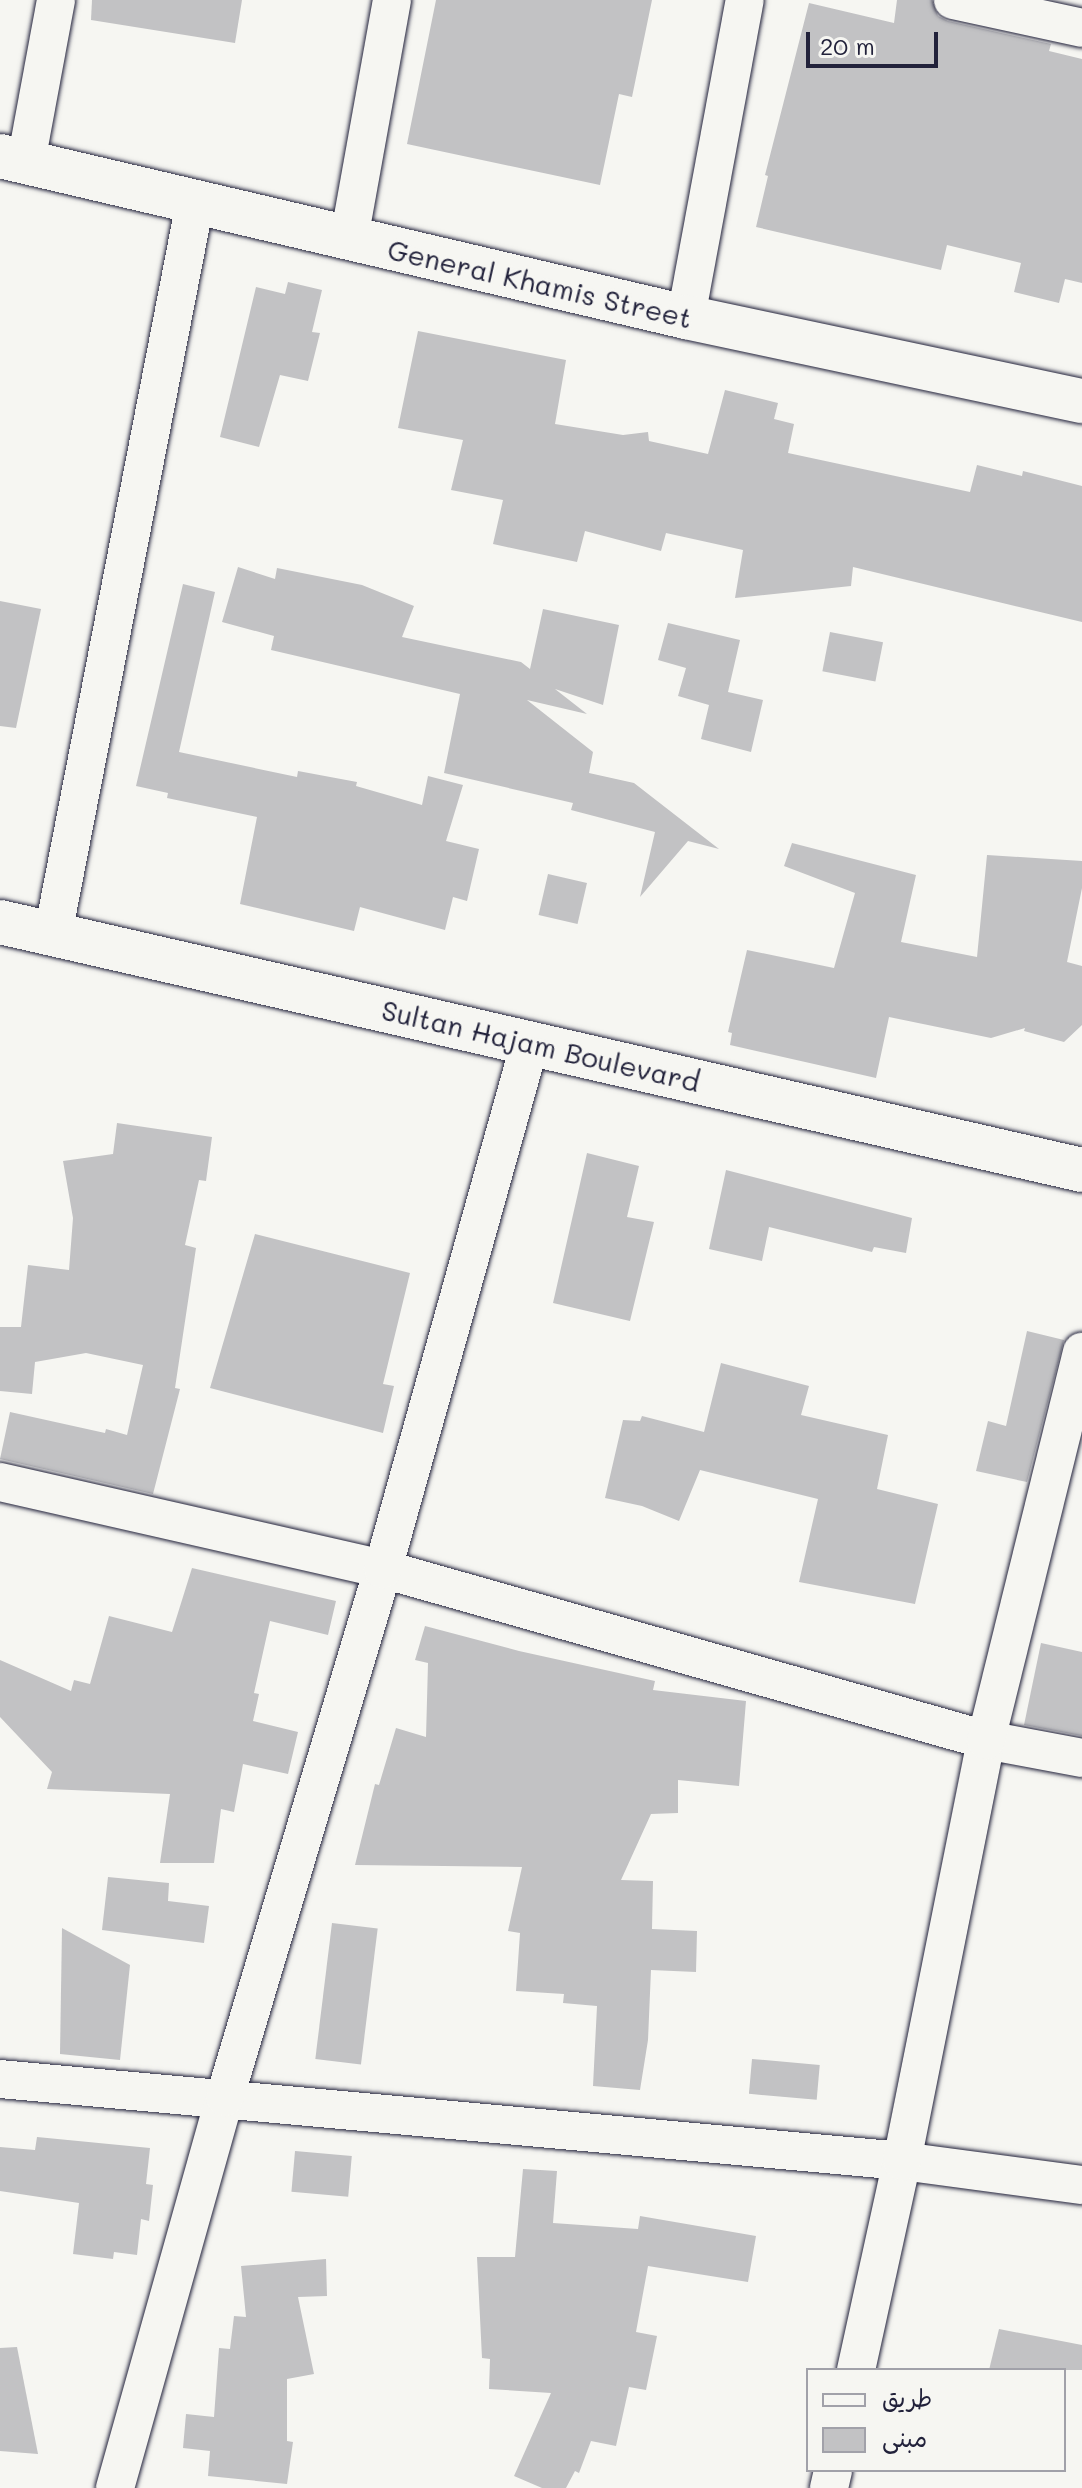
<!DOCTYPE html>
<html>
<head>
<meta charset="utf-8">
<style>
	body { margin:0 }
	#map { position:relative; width:1082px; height:2488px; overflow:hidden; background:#f6f6f2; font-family:Mali,"Playpen Sans Arabic",sans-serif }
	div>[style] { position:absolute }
	.building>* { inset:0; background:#c2c2c4; transform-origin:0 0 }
	.roads { filter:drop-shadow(0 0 2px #22223b) drop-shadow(0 0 2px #22223b) }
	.minor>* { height:38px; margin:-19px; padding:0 19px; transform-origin:19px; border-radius:19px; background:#f6f6f2 }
	.secondary>* { height:44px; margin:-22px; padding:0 22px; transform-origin:22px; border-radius:22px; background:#f6f6f2 }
	.trunk>* { height:44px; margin:-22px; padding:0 22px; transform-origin:22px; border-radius:22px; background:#f6f6f2 }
	span { translate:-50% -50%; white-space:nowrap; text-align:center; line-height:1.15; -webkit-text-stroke:6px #f6f6f2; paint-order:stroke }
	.street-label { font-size:28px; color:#22223b }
	.legend { position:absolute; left:806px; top:2368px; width:260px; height:104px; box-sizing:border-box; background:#f6f6f2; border:2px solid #a1a1a9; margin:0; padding:10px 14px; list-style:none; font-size:24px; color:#22223b }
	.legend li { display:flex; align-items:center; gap:16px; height:40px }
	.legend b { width:40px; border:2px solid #a1a1a9 }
	.scale { position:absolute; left:806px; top:32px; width:132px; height:36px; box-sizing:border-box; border:4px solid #22223b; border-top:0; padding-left:10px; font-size:24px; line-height:28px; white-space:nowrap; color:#22223b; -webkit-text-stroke:6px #f6f6f2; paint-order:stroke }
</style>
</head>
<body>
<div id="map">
	<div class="building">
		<i style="clip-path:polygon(92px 0,242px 0,235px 43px,91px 20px)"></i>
		<i style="clip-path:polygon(436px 0,652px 0,632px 97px,619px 94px,600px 185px,407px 144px)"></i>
		<i style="clip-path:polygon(897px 0,932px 0,938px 16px,948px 21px,1051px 44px,1049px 51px,1082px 59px,1082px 283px,1065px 279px,1059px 303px,1014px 292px,1021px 263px,947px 245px,941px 270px,756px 227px,768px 176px,765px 175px,809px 3px,894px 23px)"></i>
		<i style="clip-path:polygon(288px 282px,322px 290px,312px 332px,320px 333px,308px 381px,280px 375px,259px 447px,220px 437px,256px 287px,285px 294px)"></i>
		<i style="clip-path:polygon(418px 331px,566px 360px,555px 424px,623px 435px,648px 432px,649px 441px,708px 454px,725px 390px,778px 403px,774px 419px,794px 424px,788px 453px,970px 492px,977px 465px,1022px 476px,1023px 471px,1082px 486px,1082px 622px,853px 567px,851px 586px,735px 598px,743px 550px,666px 533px,661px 551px,585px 531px,577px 562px,493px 544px,503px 500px,451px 490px,463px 440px,398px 428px)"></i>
		<i style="clip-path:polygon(238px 567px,275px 579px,277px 568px,362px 585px,414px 606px,402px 637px,521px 662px,530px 669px,543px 609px,619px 625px,603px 705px,555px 689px,587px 714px,527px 700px,593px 752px,589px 773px,634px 783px,719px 849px,688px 841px,640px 897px,655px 832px,571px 810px,573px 803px,444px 773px,460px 694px,271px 650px,274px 636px,222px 622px)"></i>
		<i style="clip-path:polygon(183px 584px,215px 592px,179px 752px,297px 777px,298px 771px,357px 782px,356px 786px,422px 805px,428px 776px,463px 785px,446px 841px,479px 849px,467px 901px,453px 897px,445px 930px,360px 907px,354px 931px,240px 904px,257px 817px,167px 798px,168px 793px,136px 786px)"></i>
		<i style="clip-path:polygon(0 601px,41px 609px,16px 728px,0 726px)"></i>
		<i style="clip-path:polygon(668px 623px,740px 640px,728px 692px,763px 700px,751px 752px,701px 739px,709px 705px,678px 696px,686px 668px,658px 660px)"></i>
		<i style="left:830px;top:632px;width:54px;height:40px;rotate:11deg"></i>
		<i style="clip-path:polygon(792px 843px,916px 875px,901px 942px,977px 957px,987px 855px,1082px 861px,1082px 888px,1067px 962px,1082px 966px,1082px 1025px,1064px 1042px,1024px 1031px,1025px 1028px,991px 1038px,889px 1017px,876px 1078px,730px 1045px,732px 1033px,728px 1032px,747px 950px,834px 968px,855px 893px,784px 866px)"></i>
		<i style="left:548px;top:874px;width:40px;height:42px;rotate:13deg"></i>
		<i style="clip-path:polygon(117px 1123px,212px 1137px,206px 1181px,199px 1180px,185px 1245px,196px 1248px,175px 1388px,180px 1389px,153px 1494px,0 1459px,10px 1412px,105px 1433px,106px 1429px,127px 1435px,143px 1365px,86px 1353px,35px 1362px,32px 1394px,0 1391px,0 1327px,21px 1327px,28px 1265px,69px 1270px,73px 1218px,63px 1161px,113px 1154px)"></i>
		<i style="clip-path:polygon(587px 1153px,639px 1166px,627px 1217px,654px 1222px,630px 1321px,553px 1303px)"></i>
		<i style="clip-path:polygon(726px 1170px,912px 1218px,906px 1253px,874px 1247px,872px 1252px,769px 1227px,762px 1261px,709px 1249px)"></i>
		<i style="clip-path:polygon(255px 1234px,410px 1273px,383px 1384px,394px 1386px,383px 1433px,210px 1388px)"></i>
		<i style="clip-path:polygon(1027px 1331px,1064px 1340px,1027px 1482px,976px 1471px,988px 1421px,1006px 1426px)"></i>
		<i style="clip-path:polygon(721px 1363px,809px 1386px,801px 1415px,888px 1435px,877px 1489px,938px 1504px,915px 1604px,799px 1582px,818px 1499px,700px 1470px,679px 1521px,642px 1506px,605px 1498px,623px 1420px,640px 1421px,642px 1416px,704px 1432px)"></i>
		<i style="clip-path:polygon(192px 1568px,336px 1601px,328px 1635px,270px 1621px,254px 1693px,259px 1694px,253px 1721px,298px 1732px,288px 1774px,243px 1764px,234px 1812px,221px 1809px,214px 1863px,160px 1863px,170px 1794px,47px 1789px,52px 1772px,0 1717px,0 1660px,71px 1691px,74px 1680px,90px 1684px,109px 1616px,172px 1632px)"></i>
		<i style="clip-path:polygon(425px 1626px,519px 1651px,655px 1681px,653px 1690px,746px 1701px,739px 1786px,678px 1780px,678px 1813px,651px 1814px,621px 1880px,653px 1881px,652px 1929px,697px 1931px,696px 1972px,651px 1970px,648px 2040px,640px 2090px,593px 2086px,597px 2006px,563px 2003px,564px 1994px,516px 1991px,520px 1933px,508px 1931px,522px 1867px,355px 1865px,375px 1784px,379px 1785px,396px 1728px,426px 1737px,428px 1663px,415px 1660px)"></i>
		<i style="clip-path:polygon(1041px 1643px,1082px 1652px,1082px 1736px,1024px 1725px)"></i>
		<i style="clip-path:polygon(108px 1877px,169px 1883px,168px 1901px,209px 1906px,204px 1943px,102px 1930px)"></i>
		<i style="left:332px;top:1923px;width:46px;height:137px;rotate:7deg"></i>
		<i style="clip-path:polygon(62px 1928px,130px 1965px,120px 2060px,60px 2054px)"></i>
		<i style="left:752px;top:2059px;width:68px;height:35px;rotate:5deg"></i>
		<i style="clip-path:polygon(37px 2137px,150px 2148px,146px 2184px,153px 2185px,149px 2221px,141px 2219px,137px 2255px,114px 2252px,113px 2259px,73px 2254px,79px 2203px,0 2191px,0 2147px,35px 2150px)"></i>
		<i style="left:295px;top:2151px;width:57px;height:41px;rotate:5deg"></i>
		<i style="clip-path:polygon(523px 2169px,557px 2171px,553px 2223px,638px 2229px,640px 2216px,756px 2236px,748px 2282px,648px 2266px,636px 2332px,657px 2336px,646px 2390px,629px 2387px,616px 2446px,591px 2441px,579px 2473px,575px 2471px,566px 2488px,542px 2488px,514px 2476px,551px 2393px,489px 2389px,490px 2359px,482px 2358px,477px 2257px,515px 2257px)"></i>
		<i style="clip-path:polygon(326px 2259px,327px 2296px,298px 2297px,314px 2374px,287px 2379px,287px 2441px,293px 2442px,287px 2484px,208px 2476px,210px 2451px,183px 2448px,186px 2414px,214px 2417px,219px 2348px,230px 2349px,234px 2316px,246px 2317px,241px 2266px)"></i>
		<i style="clip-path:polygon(999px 2329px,1082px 2345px,1082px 2370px,989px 2370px)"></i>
		<i style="clip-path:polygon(17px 2347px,38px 2454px,0 2451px,0 2348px)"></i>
	</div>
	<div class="roads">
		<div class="minor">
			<i style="left:953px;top:0;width:132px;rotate:12.2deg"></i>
			<i style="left:26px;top:162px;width:165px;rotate:-79.5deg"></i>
			<i style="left:349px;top:239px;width:243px;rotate:-79.8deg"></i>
			<i style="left:686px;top:317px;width:322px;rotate:-79.5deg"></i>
			<i style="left:53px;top:934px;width:745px;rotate:-79.01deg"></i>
			<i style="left:0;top:1482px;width:393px;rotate:12.8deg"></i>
			<i style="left:383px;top:1569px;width:627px;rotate:15.83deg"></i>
			<i style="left:986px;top:1740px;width:98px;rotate:10.6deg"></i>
			<i style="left:0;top:2079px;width:906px;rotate:5.19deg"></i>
			<i style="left:902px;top:2161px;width:182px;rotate:7.6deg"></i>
			<i style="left:856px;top:2370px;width:214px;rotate:-77.6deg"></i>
			<i style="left:902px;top:2161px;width:429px;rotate:-78.7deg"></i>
			<i style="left:986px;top:1740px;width:400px;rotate:-76.1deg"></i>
			<i style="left:115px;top:2488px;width:406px;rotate:-74.3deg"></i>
			<i style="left:225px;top:2097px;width:551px;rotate:-73.34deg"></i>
			<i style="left:383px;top:1569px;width:546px;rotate:-74.39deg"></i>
			<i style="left:829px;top:2488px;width:18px;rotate:-77deg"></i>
		</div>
		<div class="secondary">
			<i style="left:0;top:156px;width:705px;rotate:13.21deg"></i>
			<i style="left:686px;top:317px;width:405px;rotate:12deg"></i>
		</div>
		<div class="trunk">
			<i style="left:0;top:922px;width:1110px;rotate:12.91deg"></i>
		</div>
	</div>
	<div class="street-label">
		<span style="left:540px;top:283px;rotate:13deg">General Khamis Street</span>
		<span style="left:541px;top:1045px;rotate:13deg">Sultan Hajam Boulevard</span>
	</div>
	<ul class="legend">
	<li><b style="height:10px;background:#f6f6f2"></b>طريق</li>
	<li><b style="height:22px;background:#c2c2c4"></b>مبنى</li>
	</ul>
	<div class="scale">20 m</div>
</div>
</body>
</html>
